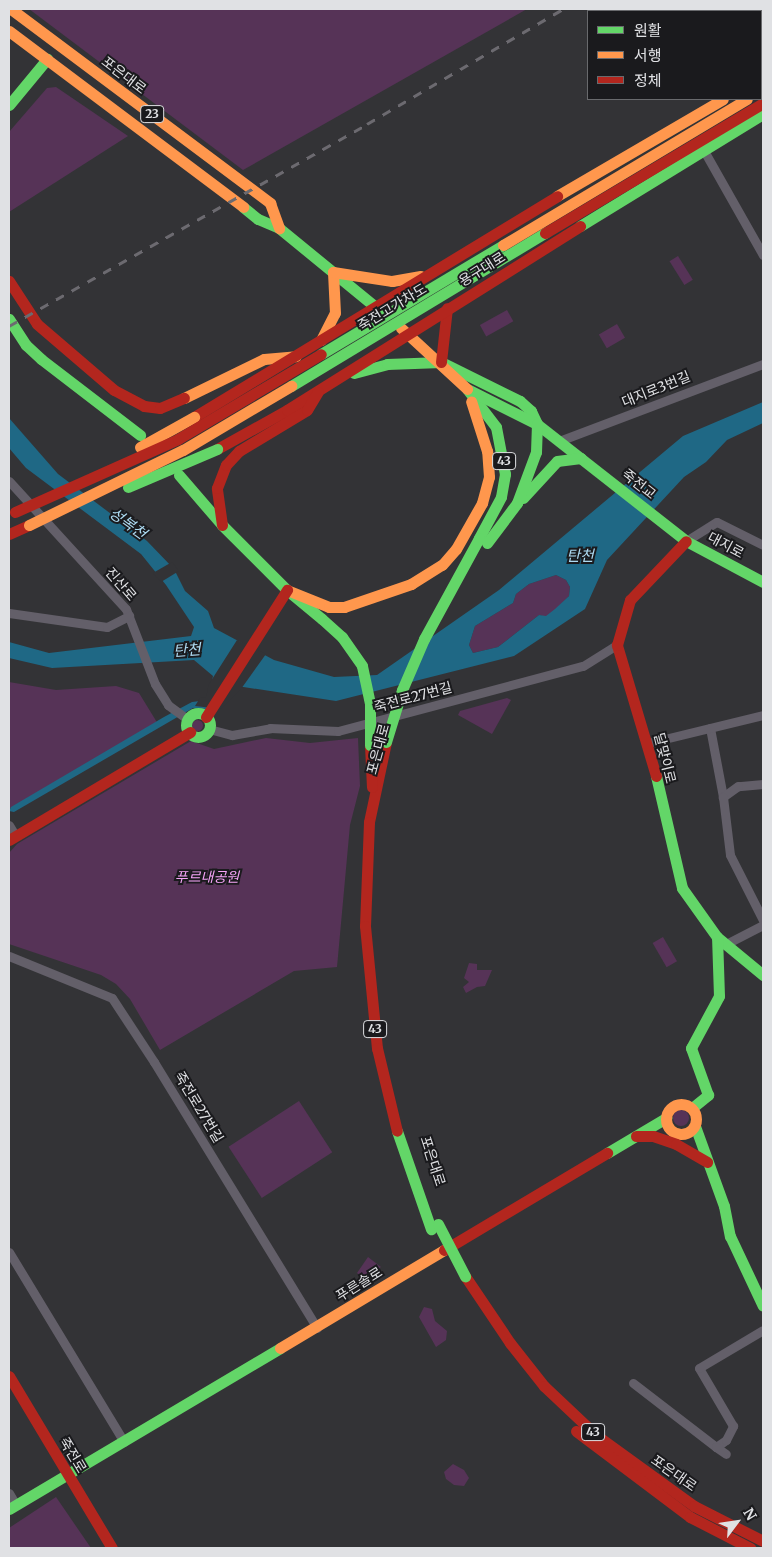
<!DOCTYPE html>
<html>
<head>
<meta charset="utf-8">
<style>
	body { margin:0 }
	#map { position:relative; width:772px; height:1557px; overflow:hidden; background:#333336; font-family:Merriweather,"Noto Sans KR",serif }
	div>[style] { position:absolute }
	.green>* { inset:0; background:#563357; transform-origin:0 0 }
	.round { border-radius:50% }
	.water>* { inset:0; background:#1f6885 }
	.pier>* { inset:0; background:#333336 }
	.street>* { height:9px; margin:-4.5px; padding:0 4.5px; transform-origin:4.5px; border-radius:4.5px; background:#635f69 }
	.fast>* { height:11px; margin:-5.5px; padding:0 5.5px; transform-origin:5.5px; border-radius:5.5px; background:#63d668 }
	.fast>.ring { margin:-5.5px; padding:0; box-sizing:content-box; background:none; border:11px solid #63d668; border-radius:50% }
	.slow>* { height:11px; margin:-5.5px; padding:0 5.5px; transform-origin:5.5px; border-radius:5.5px; background:#ff974d }
	.slow>.ring { margin:-5.5px; padding:0; box-sizing:content-box; background:none; border:11px solid #ff974d; border-radius:50% }
	.jam>* { height:11px; margin:-5.5px; padding:0 5.5px; transform-origin:5.5px; border-radius:5.5px; background:#b3261e }
	.rail>* { height:3px; margin-top:-1.5px; transform-origin:0; background:repeating-linear-gradient(90deg,#6c6a70 0 9px,transparent 0 18px) }
	.fast-bridge>* { height:11px; margin:-5.5px; padding:0 5.5px; transform-origin:5.5px; border-radius:5.5px; background:#63d668 }
	.slow-bridge>* { height:11px; margin:-5.5px; padding:0 5.5px; transform-origin:5.5px; border-radius:5.5px; background:#ff974d }
	.jam-bridge>* { height:11px; margin:-5.5px; padding:0 5.5px; transform-origin:5.5px; border-radius:5.5px; background:#b3261e }
	span { translate:-50% -50%; white-space:nowrap; text-align:center; line-height:1.15; -webkit-text-stroke:4px #1a1a1d; paint-order:stroke }
	.shield-label span { padding:1px 4px; background:#1a1a1d; border:1px solid; border-radius:4px; -webkit-text-stroke-width:0 }
	.shield-label { font-size:12px; color:#e0e1e4; font-weight:700 }
	.street-label { font-size:14px; color:#e0e1e4 }
	.park-label { font-size:14px; color:#f5a4f7; font-style:italic }
	.water-label { font-size:15px; color:#addaf1; font-style:italic }
	.frame { position:absolute; inset:0; border:10px solid #e0e1e4; pointer-events:none }
	.legend { position:absolute; left:587px; top:10px; width:175px; height:90px; box-sizing:border-box; background:#1a1a1d; border:1px solid #696a6d; margin:0; padding:6px 9px; list-style:none; font-size:15px; color:#e0e1e4 }
	.legend li { display:flex; align-items:center; gap:10px; height:25px }
	.legend b { width:25px; border:1px solid #696a6d }
	.north { position:absolute; left:712px; top:1497px; width:50px; height:50px; -webkit-text-stroke:4px #1a1a1d; paint-order:stroke; rotate:59deg; font-size:14px; font-weight:700; line-height:20px; text-align:center; color:#e0e1e4 }
	.north::after { content:''; display:block; margin:auto; width:18px; height:22px; background:#e0e1e4; clip-path:polygon(50% 0,100% 100%,50% 72%,0 100%) }
</style>
</head>
<body>
<div id="map">
	<div class="green">
		<i style="clip-path:polygon(29px 9px,527px 9px,243px 170px)"></i>
		<i style="clip-path:polygon(56px 87px,128px 136px,9px 212px,9px 132px,47px 88px)"></i>
		<i style="left:678px;top:256px;width:28px;height:10px;rotate:58deg"></i>
		<i style="left:507px;top:310px;width:13px;height:31px;rotate:61deg"></i>
		<i style="left:617px;top:324px;width:16px;height:21px;rotate:60deg"></i>
		<i style="clip-path:polygon(556px 575px,566px 580px,570px 587px,569px 596px,555px 610px,546px 617px,539px 615px,498px 647px,473px 653px,469px 645px,475px 626px,513px 603px,516px 594px,529px 584px)"></i>
		<i style="clip-path:polygon(9px 682px,56px 690px,116px 686px,139px 693px,158px 724px,9px 809px)"></i>
		<i style="clip-path:polygon(507px 698px,511px 700px,492px 734px,458px 715px,460px 711px)"></i>
		<i class="round" style="left:191.5px;top:719.5px;width:11px;height:11px"></i>
		<i style="clip-path:polygon(266px 738px,310px 743px,358px 738px,360px 786px,350px 825px,337px 967px,294px 971px,160px 1050px,130px 999px,116px 984px,101px 975px,9px 944px,9px 853px,17px 844px,191px 741px,214px 749px)"></i>
		<i style="left:663px;top:937px;width:28px;height:12px;rotate:60deg"></i>
		<i style="clip-path:polygon(469px 963px,477px 964px,477px 970px,492px 970px,485px 986px,477px 987px,466px 993px,463px 987px,469px 982px,464px 978px)"></i>
		<i style="left:299px;top:1101px;width:61px;height:84px;rotate:57deg"></i>
		<i class="round" style="left:673px;top:1110px;width:16px;height:16px"></i>
		<i style="clip-path:polygon(368px 1257px,381px 1267px,363px 1278px,357px 1273px)"></i>
		<i style="clip-path:polygon(424px 1307px,432px 1309px,435px 1321px,447px 1331px,446px 1340px,436px 1347px,419px 1317px)"></i>
		<i style="clip-path:polygon(453px 1464px,464px 1470px,469px 1478px,464px 1486px,454px 1485px,446px 1479px,444px 1472px)"></i>
		<i style="clip-path:polygon(56px 1497px,91px 1548px,9px 1548px,9px 1528px)"></i>
	</div>
	<div class="water">
		<i style="clip-path:polygon(evenodd,763px 402px,763px 423px,727px 440px,706px 462px,684px 477px,607px 560px,585px 609px,514px 656px,336px 701px,237px 686px,217px 710px,193px 708px,14px 812px,9px 811px,11px 807px,164px 717px,192px 702px,208px 700px,213px 676px,194px 660px,52px 668px,9px 658px,9px 642px,49px 653px,191px 636px,194px 627px,166px 585px,141px 554px,26px 468px,9px 448px,9px 418px,58px 474px,147px 541px,174px 569px,185px 591px,208px 611px,214px 628px,274px 660px,334px 677px,377px 675px,499px 590px,683px 436px,763px 402px,556px 575px,566px 580px,570px 587px,569px 596px,555px 609px,546px 616px,539px 615px,498px 647px,473px 653px,469px 645px,475px 626px,513px 603px,516px 594px,529px 584px,556px 575px)"></i>
	</div>
	<div class="pier">
		<i style="clip-path:polygon(172px 562px,179px 571px,161px 582px,153px 573px)"></i>
		<i style="clip-path:polygon(237px 640px,266px 654px,241px 689px,221px 709px,195px 706px,200px 698px,206px 697px,209px 684px)"></i>
	</div>
	<div class="street">
		<i style="left:703px;top:149px;width:122px;rotate:60.5deg"></i>
		<i style="left:559px;top:441px;width:218px;rotate:-20.7deg"></i>
		<i style="left:9px;top:481px;width:173px;rotate:47.6deg"></i>
		<i style="left:126px;top:609px;width:80px;rotate:68.9deg"></i>
		<i style="left:155px;top:684px;width:25px;rotate:58deg"></i>
		<i style="left:168px;top:705px;width:24px;rotate:36deg"></i>
		<i style="left:686px;top:541px;width:36px;rotate:-32deg"></i>
		<i style="left:717px;top:522px;width:51px;rotate:26.6deg"></i>
		<i style="left:9px;top:613px;width:99px;rotate:8.1deg"></i>
		<i style="left:107px;top:627px;width:25px;rotate:-27deg"></i>
		<i style="left:710px;top:728px;width:70px;rotate:79.3deg"></i>
		<i style="left:209px;top:729px;width:24px;rotate:15deg"></i>
		<i style="left:232px;top:735px;width:39px;rotate:-10deg"></i>
		<i style="left:270px;top:728px;width:68px;rotate:2.5deg"></i>
		<i style="left:338px;top:731px;width:253px;rotate:-14.9deg"></i>
		<i style="left:583px;top:666px;width:40px;rotate:-32deg"></i>
		<i style="left:648px;top:743px;width:118px;rotate:-13.7deg"></i>
		<i style="left:763px;top:784px;width:25px;rotate:175deg"></i>
		<i style="left:738px;top:786px;width:19px;rotate:144deg"></i>
		<i style="left:723px;top:797px;width:58px;rotate:83.1deg"></i>
		<i style="left:730px;top:855px;width:73px;rotate:63.1deg"></i>
		<i style="left:9px;top:825px;width:12px;rotate:59deg"></i>
		<i style="left:726px;top:944px;width:42px;rotate:-27.2deg"></i>
		<i style="left:9px;top:956px;width:111px;rotate:22.2deg"></i>
		<i style="left:112px;top:998px;width:77px;rotate:56.7deg"></i>
		<i style="left:154px;top:1062px;width:312px;rotate:58.5deg"></i>
		<i style="left:9px;top:1252px;width:222px;rotate:58.8deg"></i>
		<i style="left:633px;top:1383px;width:105px;rotate:37.6deg"></i>
		<i style="left:716px;top:1447px;width:12px;rotate:-35deg"></i>
		<i style="left:726px;top:1440px;width:16px;rotate:-63deg"></i>
		<i style="left:733px;top:1426px;width:67px;rotate:-120.4deg"></i>
		<i style="left:699px;top:1368px;width:74px;rotate:-30.7deg"></i>
		<i style="left:716px;top:1447px;width:12px;rotate:35deg"></i>
		<i style="left:9px;top:1493px;width:14px;rotate:60deg"></i>
	</div>
	<div class="fast">
		<i style="left:9px;top:105px;width:60px;rotate:-50.4deg"></i>
		<i style="left:243px;top:207px;width:19px;rotate:39deg"></i>
		<i style="left:258px;top:219px;width:23px;rotate:23deg"></i>
		<i style="left:279px;top:228px;width:134px;rotate:39.3deg"></i>
		<i style="left:580px;top:226px;width:215px;rotate:-31.5deg"></i>
		<i style="left:9px;top:319px;width:31px;rotate:57deg"></i>
		<i style="left:26px;top:345px;width:21px;rotate:43deg"></i>
		<i style="left:41px;top:359px;width:125px;rotate:37.5deg"></i>
		<i style="left:354px;top:373px;width:34px;rotate:-15deg"></i>
		<i style="left:387px;top:364px;width:54px;rotate:-2.1deg"></i>
		<i style="left:441px;top:362px;width:88px;rotate:26.3deg"></i>
		<i style="left:520px;top:401px;width:15px;rotate:42deg"></i>
		<i style="left:531px;top:411px;width:14px;rotate:65deg"></i>
		<i style="left:467px;top:389px;width:48px;rotate:52.7deg"></i>
		<i style="left:496px;top:427px;width:48px;rotate:79.2deg"></i>
		<i style="left:505px;top:474px;width:23px;rotate:100deg"></i>
		<i style="left:501px;top:497px;width:47px;rotate:118.2deg"></i>
		<i style="left:469px;top:390px;width:76px;rotate:26.6deg"></i>
		<i style="left:537px;top:424px;width:189px;rotate:38.1deg"></i>
		<i style="left:686px;top:541px;width:87px;rotate:28deg"></i>
		<i style="left:179px;top:475px;width:66px;rotate:49.3deg"></i>
		<i style="left:222px;top:525px;width:92px;rotate:45deg"></i>
		<i style="left:287px;top:590px;width:45px;rotate:39.6deg"></i>
		<i style="left:523px;top:498px;width:50px;rotate:-47.4deg"></i>
		<i style="left:557px;top:461px;width:24px;rotate:-7deg"></i>
		<i style="left:487px;top:543px;width:50px;rotate:-53.1deg"></i>
		<i style="left:517px;top:503px;width:54px;rotate:-69.6deg"></i>
		<i style="left:536px;top:452px;width:28px;rotate:-88deg"></i>
		<i class="ring" style="left:186px;top:713px;width:13px;height:13px"></i>
		<i style="left:656px;top:776px;width:115px;rotate:76.9deg"></i>
		<i style="left:682px;top:888px;width:60px;rotate:54.5deg"></i>
		<i style="left:717px;top:937px;width:60px;rotate:39.6deg"></i>
		<i style="left:692px;top:1108px;width:21px;rotate:-39deg"></i>
		<i style="left:708px;top:1095px;width:50px;rotate:-109.9deg"></i>
		<i style="left:691px;top:1048px;width:59px;rotate:-61.7deg"></i>
		<i style="left:719px;top:996px;width:59px;rotate:-91.9deg"></i>
		<i style="left:695px;top:1126px;width:85px;rotate:70.1deg"></i>
		<i style="left:724px;top:1206px;width:31px;rotate:79deg"></i>
		<i style="left:730px;top:1236px;width:77px;rotate:64.8deg"></i>
		<i style="left:397px;top:1131px;width:104px;rotate:70.9deg"></i>
		<i style="left:607px;top:1153px;width:69px;rotate:-30.7deg"></i>
		<i style="left:9px;top:1509px;width:315px;rotate:-30.7deg"></i>
	</div>
	<div class="slow">
		<i style="left:11px;top:9px;width:324px;rotate:36.8deg"></i>
		<i style="left:270px;top:203px;width:27px;rotate:70deg"></i>
		<i style="left:9px;top:31px;width:293px;rotate:36.9deg"></i>
		<i style="left:761px;top:78px;width:2px;rotate:-27deg"></i>
		<i style="left:557px;top:196px;width:192px;rotate:-30.3deg"></i>
		<i style="left:401px;top:328px;width:90px;rotate:42.7deg"></i>
		<i style="left:321px;top:340px;width:30px;rotate:-63deg"></i>
		<i style="left:335px;top:313px;width:41px;rotate:-92.8deg"></i>
		<i style="left:333px;top:272px;width:60px;rotate:8.7deg"></i>
		<i style="left:392px;top:281px;width:29px;rotate:-10deg"></i>
		<i style="left:184px;top:398px;width:89px;rotate:-26deg"></i>
		<i style="left:264px;top:359px;width:32px;rotate:-5deg"></i>
		<i style="left:287px;top:590px;width:45px;rotate:22deg"></i>
		<i style="left:329px;top:607px;width:15px"></i>
		<i style="left:344px;top:607px;width:71px;rotate:-18.9deg"></i>
		<i style="left:411px;top:584px;width:36px;rotate:-32deg"></i>
		<i style="left:442px;top:565px;width:21px;rotate:-49deg"></i>
		<i style="left:456px;top:549px;width:53px;rotate:-60.5deg"></i>
		<i style="left:482px;top:503px;width:27px;rotate:-75deg"></i>
		<i style="left:489px;top:477px;width:26px;rotate:-94deg"></i>
		<i style="left:487px;top:451px;width:52px;rotate:-107.7deg"></i>
		<i class="ring" style="left:666px;top:1104px;width:19px;height:19px"></i>
		<i style="left:280px;top:1348px;width:191px;rotate:-30.9deg"></i>
	</div>
	<div class="jam">
		<i style="left:761px;top:91px;width:3px;rotate:-45deg"></i>
		<i style="left:9px;top:281px;width:51px;rotate:56.9deg"></i>
		<i style="left:37px;top:324px;width:101px;rotate:40.6deg"></i>
		<i style="left:114px;top:390px;width:34px;rotate:28deg"></i>
		<i style="left:144px;top:406px;width:16px;rotate:7deg"></i>
		<i style="left:160px;top:408px;width:26px;rotate:-23deg"></i>
		<i style="left:441px;top:362px;width:54px;rotate:-83.7deg"></i>
		<i style="left:194px;top:417px;width:425px;rotate:-31.3deg"></i>
		<i style="left:217px;top:449px;width:80px;rotate:-29.1deg"></i>
		<i style="left:287px;top:410px;width:346px;rotate:-32.1deg"></i>
		<i style="left:222px;top:525px;width:37px;rotate:-98deg"></i>
		<i style="left:217px;top:488px;width:25px;rotate:-69deg"></i>
		<i style="left:226px;top:465px;width:19px;rotate:-47deg"></i>
		<i style="left:239px;top:451px;width:79px;rotate:-31.1deg"></i>
		<i style="left:307px;top:410px;width:21px;rotate:-59deg"></i>
		<i style="left:9px;top:534px;width:22px;rotate:-24deg"></i>
		<i style="left:206px;top:717px;width:151px;rotate:-57.5deg"></i>
		<i style="left:386px;top:742px;width:82px;rotate:102deg"></i>
		<i style="left:369px;top:822px;width:104px;rotate:92.2deg"></i>
		<i style="left:365px;top:926px;width:123px;rotate:84.4deg"></i>
		<i style="left:377px;top:1048px;width:85px;rotate:76.5deg"></i>
		<i style="left:370px;top:745px;width:42px;rotate:87.3deg"></i>
		<i style="left:656px;top:776px;width:137px;rotate:-106.6deg"></i>
		<i style="left:617px;top:645px;width:47px;rotate:-73.9deg"></i>
		<i style="left:630px;top:600px;width:81px;rotate:-46.5deg"></i>
		<i style="left:9px;top:840px;width:211px;rotate:-30.8deg"></i>
		<i style="left:636px;top:1136px;width:17px"></i>
		<i style="left:653px;top:1136px;width:24px;rotate:19deg"></i>
		<i style="left:676px;top:1144px;width:36px;rotate:30deg"></i>
		<i style="left:444px;top:1250px;width:190px;rotate:-30.8deg"></i>
		<i style="left:465px;top:1276px;width:81px;rotate:56.1deg"></i>
		<i style="left:510px;top:1343px;width:55px;rotate:51.7deg"></i>
		<i style="left:544px;top:1386px;width:71px;rotate:43.3deg"></i>
		<i style="left:596px;top:1435px;width:121px;rotate:35.9deg"></i>
		<i style="left:694px;top:1506px;width:77px;rotate:26.9deg"></i>
		<i style="left:9px;top:1376px;width:200px;rotate:59.1deg"></i>
		<i style="left:576px;top:1431px;width:143px;rotate:37deg"></i>
		<i style="left:690px;top:1517px;width:68px;rotate:27.3deg"></i>
	</div>
	<div class="rail">
		<i style="left:9px;top:326px;width:411px;rotate:-29.4deg"></i>
		<i style="left:367px;top:124px;width:227px;rotate:-30.4deg"></i>
	</div>
	<div class="fast-bridge">
		<i style="left:321px;top:354px;width:212px;rotate:-30.9deg"></i>
		<i style="left:291px;top:386px;width:297px;rotate:-31.1deg"></i>
		<i style="left:128px;top:487px;width:97px;rotate:-23.1deg"></i>
		<i style="left:322px;top:619px;width:27px;rotate:42deg"></i>
		<i style="left:342px;top:637px;width:35px;rotate:55deg"></i>
		<i style="left:362px;top:666px;width:39px;rotate:78deg"></i>
		<i style="left:370px;top:704px;width:41px;rotate:90deg"></i>
		<i style="left:386px;top:742px;width:54px;rotate:-72.9deg"></i>
		<i style="left:402px;top:690px;width:56px;rotate:-66.7deg"></i>
		<i style="left:424px;top:639px;width:115px;rotate:-61.4deg"></i>
		<i style="left:438px;top:1224px;width:59px;rotate:62.6deg"></i>
	</div>
	<div class="slow-bridge">
		<i style="left:503px;top:245px;width:284px;rotate:-30.9deg"></i>
		<i style="left:140px;top:447px;width:62px;rotate:-29.1deg"></i>
		<i style="left:29px;top:525px;width:171px;rotate:-26deg"></i>
		<i style="left:183px;top:450px;width:126px;rotate:-30.7deg"></i>
	</div>
	<div class="jam-bridge">
		<i style="left:545px;top:233px;width:254px;rotate:-30.8deg"></i>
		<i style="left:15px;top:512px;width:179px;rotate:-24.1deg"></i>
		<i style="left:178px;top:439px;width:166px;rotate:-30.7deg"></i>
	</div>
	<div class="shield-label">
		<span style="left:152px;top:114px">23</span>
		<span style="left:504px;top:461px">43</span>
		<span style="left:375px;top:1029px">43</span>
		<span style="left:593px;top:1432px">43</span>
	</div>
	<div class="street-label">
		<span style="left:124px;top:75px;rotate:37deg">포은대로</span>
		<span style="left:482px;top:269px;rotate:-32deg">용구대로</span>
		<span style="left:392px;top:307px;rotate:-31deg">죽전고가차도</span>
		<span style="left:656px;top:389px;rotate:-22deg">대지로3번길</span>
		<span style="left:639px;top:484px;rotate:38deg">죽전교</span>
		<span style="left:726px;top:545px;rotate:28deg">대지로</span>
		<span style="left:121px;top:584px;rotate:49deg">진산로</span>
		<span style="left:413px;top:697px;rotate:-15deg">죽전로27번길</span>
		<span style="left:378px;top:749px;rotate:-75deg">포은대로</span>
		<span style="left:665px;top:758px;rotate:76deg">달맞이로</span>
		<span style="left:199px;top:1107px;rotate:59deg">죽전로27번길</span>
		<span style="left:433px;top:1161px;rotate:72deg">포은대로</span>
		<span style="left:359px;top:1284px;rotate:-32deg">푸른솔로</span>
		<span style="left:73px;top:1455px;rotate:59deg">죽전로</span>
		<span style="left:674px;top:1473px;rotate:35deg">포은대로</span>
	</div>
	<div class="park-label">
		<span style="left:207px;top:877px">푸르내공원</span>
	</div>
	<div class="water-label">
		<span style="left:128px;top:523px;rotate:36deg">성복천</span>
		<span style="left:580px;top:556px">탄천</span>
		<span style="left:187px;top:650px;rotate:-4deg">탄천</span>
	</div>
	<div class="frame"></div>
	<ul class="legend">
	<li><b style="height:6px;background:#63d668"></b>원활</li>
	<li><b style="height:6px;background:#ff974d"></b>서행</li>
	<li><b style="height:6px;background:#b3261e"></b>정체</li>
	</ul>
	<div class="north">N</div>
</div>
</body>
</html>
